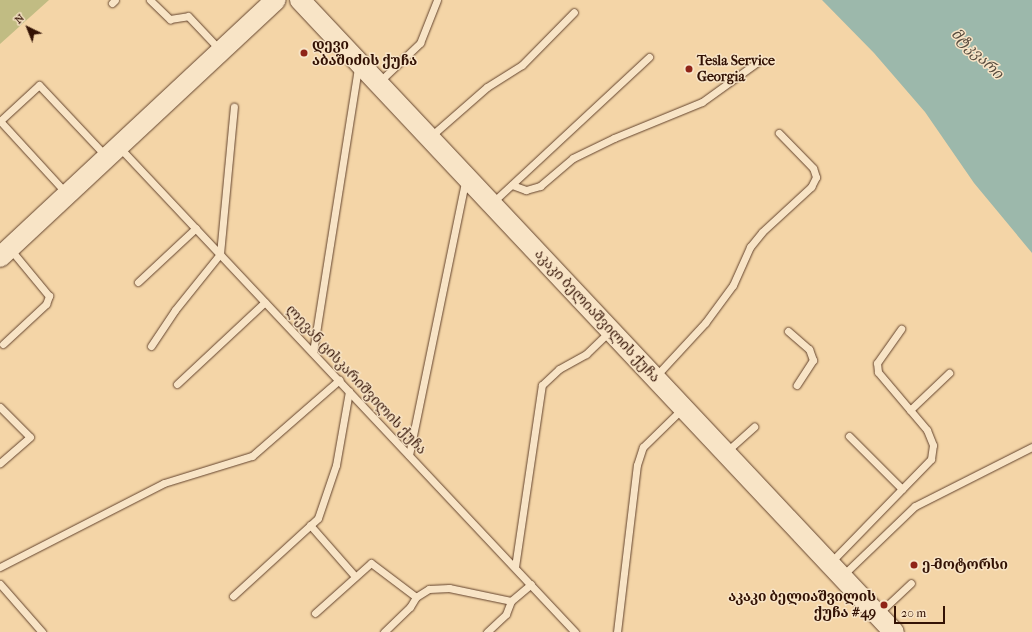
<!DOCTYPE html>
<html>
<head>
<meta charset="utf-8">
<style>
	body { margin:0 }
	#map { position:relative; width:1032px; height:632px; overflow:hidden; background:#f4d5a7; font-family:"IM FELL French Canon","Noto Serif Georgian",serif }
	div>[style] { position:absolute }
	.green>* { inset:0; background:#c1bc83 }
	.water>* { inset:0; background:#9cb8ab }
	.roads { filter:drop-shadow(0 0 1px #63432d) drop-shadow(0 0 1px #63432d) }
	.lane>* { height:7px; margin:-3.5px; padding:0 3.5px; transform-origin:3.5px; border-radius:3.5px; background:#f8e4c6 }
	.secondary>* { height:20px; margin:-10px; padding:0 10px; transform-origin:10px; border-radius:10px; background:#f8e4c6 }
	.dots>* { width:11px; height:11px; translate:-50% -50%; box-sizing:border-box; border:2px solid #f8e4c6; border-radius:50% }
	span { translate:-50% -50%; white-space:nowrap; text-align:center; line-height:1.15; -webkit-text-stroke:3px #f8e4c6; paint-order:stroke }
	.poi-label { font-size:14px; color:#331204; font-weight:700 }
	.left { translate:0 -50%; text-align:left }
	.right { translate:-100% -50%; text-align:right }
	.street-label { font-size:14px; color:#331204 }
	.water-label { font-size:15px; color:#584c3e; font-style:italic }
	.north { position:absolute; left:8px; top:8px; width:40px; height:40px; -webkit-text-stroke:3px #f8e4c6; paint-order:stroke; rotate:317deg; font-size:11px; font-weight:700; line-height:16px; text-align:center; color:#331204 }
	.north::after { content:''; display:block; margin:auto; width:14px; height:18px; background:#331204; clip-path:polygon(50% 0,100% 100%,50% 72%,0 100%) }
	.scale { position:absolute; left:894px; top:606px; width:51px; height:18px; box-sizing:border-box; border:2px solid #331204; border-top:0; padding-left:5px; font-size:12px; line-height:14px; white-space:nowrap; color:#331204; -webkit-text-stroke:3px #f8e4c6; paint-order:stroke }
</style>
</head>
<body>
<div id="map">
	<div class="green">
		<i style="clip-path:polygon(0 0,49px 0,0 44px)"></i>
	</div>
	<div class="water">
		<i style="clip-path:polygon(822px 0,1032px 0,1032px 253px,974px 183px,925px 112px,874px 53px)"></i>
	</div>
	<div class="roads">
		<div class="lane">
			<i style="left:150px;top:0;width:28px;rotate:44deg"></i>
			<i style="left:170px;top:19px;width:18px;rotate:-9deg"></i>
			<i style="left:188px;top:16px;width:48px;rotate:46.7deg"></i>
			<i style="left:112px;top:3px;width:4px;rotate:-45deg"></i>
			<i style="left:379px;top:82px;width:57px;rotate:-43.6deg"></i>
			<i style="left:420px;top:43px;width:46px;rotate:-68.4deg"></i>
			<i style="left:431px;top:136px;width:74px;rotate:-41.2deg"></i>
			<i style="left:487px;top:87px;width:41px;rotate:-32.2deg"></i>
			<i style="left:522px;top:65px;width:74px;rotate:-45.5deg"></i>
			<i style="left:119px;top:147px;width:666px;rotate:46.77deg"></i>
			<i style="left:512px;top:185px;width:15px;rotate:20deg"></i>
			<i style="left:526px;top:190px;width:15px;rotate:-16deg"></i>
			<i style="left:540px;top:186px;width:43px;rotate:-40.3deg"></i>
			<i style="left:573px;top:158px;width:46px;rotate:-26deg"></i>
			<i style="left:614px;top:138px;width:95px;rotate:-22.2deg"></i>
			<i style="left:702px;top:102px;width:67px;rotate:-35.8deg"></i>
			<i style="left:67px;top:194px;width:99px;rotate:-132.5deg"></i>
			<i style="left:0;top:121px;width:53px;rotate:-42.7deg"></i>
			<i style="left:39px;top:85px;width:98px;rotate:46.7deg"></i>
			<i style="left:493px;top:202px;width:213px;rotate:-42.9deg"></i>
			<i style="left:138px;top:282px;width:79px;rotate:-43deg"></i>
			<i style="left:788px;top:331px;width:28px;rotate:41deg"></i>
			<i style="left:809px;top:349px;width:12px;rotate:70deg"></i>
			<i style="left:813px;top:360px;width:30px;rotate:123deg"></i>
			<i style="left:3px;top:344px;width:59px;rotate:-42.9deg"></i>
			<i style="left:46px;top:304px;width:9px;rotate:-69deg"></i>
			<i style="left:49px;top:296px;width:60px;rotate:-129.6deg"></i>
			<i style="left:151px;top:346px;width:43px;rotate:-56.3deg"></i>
			<i style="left:175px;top:310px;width:72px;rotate:-51.2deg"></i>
			<i style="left:220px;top:254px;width:148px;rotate:-84.6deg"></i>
			<i style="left:313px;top:352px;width:289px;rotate:-81deg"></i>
			<i style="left:655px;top:377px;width:74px;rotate:-47.2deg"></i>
			<i style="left:705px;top:323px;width:47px;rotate:-53.6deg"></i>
			<i style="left:733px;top:285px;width:42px;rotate:-65.9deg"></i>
			<i style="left:750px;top:247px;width:19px;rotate:-51deg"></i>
			<i style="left:762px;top:232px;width:67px;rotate:-42.6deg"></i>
			<i style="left:811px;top:187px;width:11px;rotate:-63deg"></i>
			<i style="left:816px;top:177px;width:9px;rotate:-108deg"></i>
			<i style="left:813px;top:168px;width:49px;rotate:-134.2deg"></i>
			<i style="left:177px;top:384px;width:120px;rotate:-43deg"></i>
			<i style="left:0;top:407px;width:42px;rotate:45deg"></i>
			<i style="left:30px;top:437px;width:40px;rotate:139deg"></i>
			<i style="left:910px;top:410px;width:54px;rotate:-43.5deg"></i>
			<i style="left:849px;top:436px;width:75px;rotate:45deg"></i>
			<i style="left:726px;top:452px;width:38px;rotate:-42deg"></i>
			<i style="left:409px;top:455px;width:280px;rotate:-78.4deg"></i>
			<i style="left:310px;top:525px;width:67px;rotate:48.7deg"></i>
			<i style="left:830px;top:563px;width:145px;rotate:-45.8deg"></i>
			<i style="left:931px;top:459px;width:14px;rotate:-82deg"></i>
			<i style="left:933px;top:445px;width:16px;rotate:-112deg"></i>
			<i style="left:927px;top:430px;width:76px;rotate:-130.2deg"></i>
			<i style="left:878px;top:372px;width:9px;rotate:-96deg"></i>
			<i style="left:877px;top:363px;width:42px;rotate:-54.8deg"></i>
			<i style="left:0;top:567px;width:184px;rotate:-27.1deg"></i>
			<i style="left:164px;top:483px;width:92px;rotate:-17.1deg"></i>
			<i style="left:252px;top:456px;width:116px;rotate:-41.1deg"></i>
			<i style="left:515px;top:567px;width:184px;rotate:-81.6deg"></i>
			<i style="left:542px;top:385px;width:23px;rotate:-43deg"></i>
			<i style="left:559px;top:369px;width:31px;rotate:-29deg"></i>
			<i style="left:586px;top:354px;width:33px;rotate:-44deg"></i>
			<i style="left:842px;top:576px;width:101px;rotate:-43.8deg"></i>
			<i style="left:915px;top:506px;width:131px;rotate:-26.8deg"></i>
			<i style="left:0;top:584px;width:64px;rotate:48.8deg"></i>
			<i style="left:233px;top:596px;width:115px;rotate:-42.5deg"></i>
			<i style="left:318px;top:518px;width:56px;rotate:-71.2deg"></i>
			<i style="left:336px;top:465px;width:75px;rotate:-80deg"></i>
			<i style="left:315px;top:613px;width:75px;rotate:-41.8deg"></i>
			<i style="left:371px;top:563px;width:56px;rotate:37.1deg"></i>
			<i style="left:416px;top:597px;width:15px;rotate:-32deg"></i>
			<i style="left:429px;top:589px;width:20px;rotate:-3deg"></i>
			<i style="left:449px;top:588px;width:63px;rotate:11.8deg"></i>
			<i style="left:878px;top:614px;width:45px;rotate:-43.2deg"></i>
			<i style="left:384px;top:632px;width:36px;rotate:-44deg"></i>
			<i style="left:410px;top:607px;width:12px;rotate:-59deg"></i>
			<i style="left:487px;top:632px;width:26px;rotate:-43deg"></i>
			<i style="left:506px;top:614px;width:14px;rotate:-69deg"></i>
			<i style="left:511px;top:601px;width:26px;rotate:-40deg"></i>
			<i style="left:617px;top:632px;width:168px;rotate:-83.2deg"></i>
			<i style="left:637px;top:465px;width:19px;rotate:-72deg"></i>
			<i style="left:643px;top:447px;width:54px;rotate:-44.3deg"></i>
		</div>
		<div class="secondary">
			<i style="left:300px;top:0;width:867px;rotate:46.78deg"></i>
			<i style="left:0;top:257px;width:377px;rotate:-43deg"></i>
		</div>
	</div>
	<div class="dots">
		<i style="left:304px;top:53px;background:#8f2418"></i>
		<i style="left:689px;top:69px;background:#8f2418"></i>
		<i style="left:914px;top:565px;background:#8f2418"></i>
		<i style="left:884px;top:605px;background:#8f2418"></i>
	</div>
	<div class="poi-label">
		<span class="left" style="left:312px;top:53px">დევი<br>აბაშიძის ქუჩა</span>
		<span class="left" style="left:697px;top:69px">Tesla Service<br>Georgia</span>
		<span class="left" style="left:922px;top:565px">ე-მოტორსი</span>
		<span class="right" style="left:876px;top:605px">აკაკი ბელიაშვილის<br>ქუჩა #49</span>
	</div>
	<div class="street-label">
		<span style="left:597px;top:316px;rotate:47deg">აკაკი ბელიაშვილის ქუჩა</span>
		<span style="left:356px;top:380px;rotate:47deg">ლევან ცისკარიშვილის ქუჩა</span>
	</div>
	<div class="water-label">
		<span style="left:977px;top:54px;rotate:44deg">მტკვარი</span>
	</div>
	<div class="north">N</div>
	<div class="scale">20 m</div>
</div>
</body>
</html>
